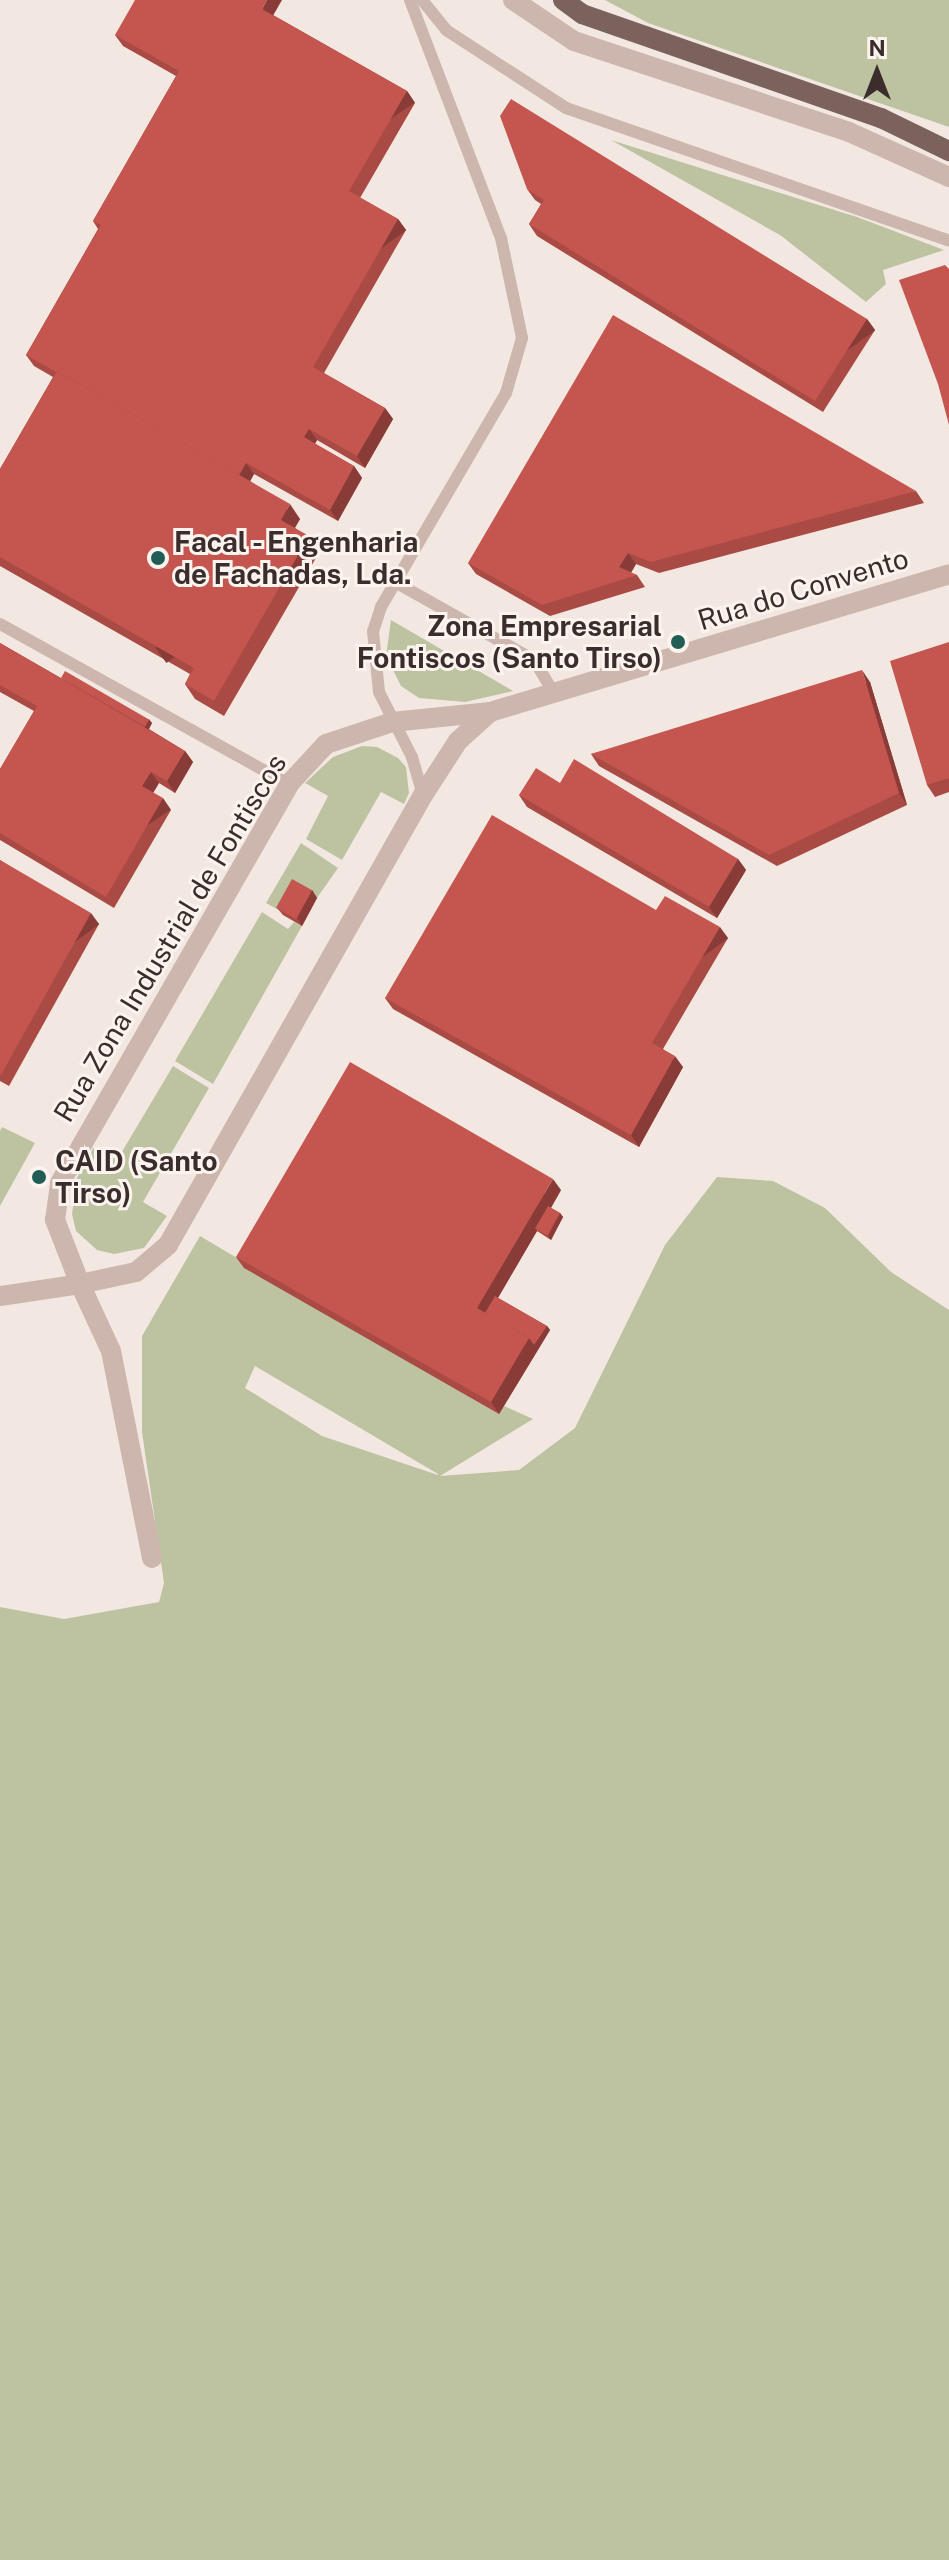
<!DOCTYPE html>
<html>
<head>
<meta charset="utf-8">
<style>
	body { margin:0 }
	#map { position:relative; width:949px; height:2560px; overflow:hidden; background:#f3e8e1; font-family:"Public Sans",sans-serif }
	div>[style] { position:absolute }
	.green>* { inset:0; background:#bdc3a1 }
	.service>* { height:12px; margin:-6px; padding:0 6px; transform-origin:6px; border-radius:6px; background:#ccb6ad }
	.minor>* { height:20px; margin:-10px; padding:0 10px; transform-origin:10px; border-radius:10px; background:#ccb6ad }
	.tertiary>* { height:20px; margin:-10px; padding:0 10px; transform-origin:10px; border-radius:10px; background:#ccb6ad }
	.primary>* { height:20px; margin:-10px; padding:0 10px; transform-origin:10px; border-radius:10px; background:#7c625d }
	.wall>* { inset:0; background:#a94a44 }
	.shaded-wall>* { inset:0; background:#893c37; transform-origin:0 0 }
	.building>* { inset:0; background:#c4564f; transform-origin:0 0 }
	.dots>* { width:22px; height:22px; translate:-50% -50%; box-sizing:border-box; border:4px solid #fbf3ee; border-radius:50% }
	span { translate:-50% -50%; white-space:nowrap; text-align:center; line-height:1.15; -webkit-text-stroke:6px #fbf3ee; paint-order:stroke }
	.poi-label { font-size:28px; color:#3a2d2b; font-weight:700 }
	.left { translate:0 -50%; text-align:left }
	.right { translate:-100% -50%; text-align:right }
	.street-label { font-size:28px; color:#3a2d2b }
	.north { position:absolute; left:837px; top:32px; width:80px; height:80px; -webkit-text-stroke:6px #fbf3ee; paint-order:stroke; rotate:0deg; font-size:22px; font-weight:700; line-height:32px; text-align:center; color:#3a2d2b }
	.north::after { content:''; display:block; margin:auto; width:28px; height:36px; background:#3a2d2b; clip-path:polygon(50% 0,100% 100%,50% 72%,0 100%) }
</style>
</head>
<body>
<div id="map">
	<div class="green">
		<i style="clip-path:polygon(605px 0,949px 0,949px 127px,648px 23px)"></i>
		<i style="clip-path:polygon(611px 140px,857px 217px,944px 250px,883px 270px,886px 284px,866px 302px,780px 235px)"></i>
		<i style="clip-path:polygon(391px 620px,513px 691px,465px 702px,419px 698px,401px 686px,386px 656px)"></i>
		<i style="clip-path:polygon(362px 746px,377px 747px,398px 758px,406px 767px,409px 793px,404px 804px,381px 792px,342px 860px,306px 839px,328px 796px,305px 783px,333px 757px)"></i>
		<i style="clip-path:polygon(301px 843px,338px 868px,317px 898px,298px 887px,284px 913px,266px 903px)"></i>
		<i style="clip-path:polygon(262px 912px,288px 929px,294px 922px,302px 926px,213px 1084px,175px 1061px)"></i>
		<i style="clip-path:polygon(173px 1066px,209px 1088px,143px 1202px,167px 1216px,144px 1248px,114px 1254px,97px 1250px,76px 1231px,72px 1214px,77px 1178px,94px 1147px,117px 1160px)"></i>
		<i style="clip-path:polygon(2px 1127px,35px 1143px,0 1206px,0 1131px)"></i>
		<i style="clip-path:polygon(evenodd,717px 1177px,773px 1181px,825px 1208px,891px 1272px,949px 1310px,949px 2560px,0 2560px,0 1607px,64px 1619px,159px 1602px,164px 1583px,142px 1432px,142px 1336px,200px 1236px,499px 1414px,504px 1406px,533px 1419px,440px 1476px,519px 1470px,575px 1428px,665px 1245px,717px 1177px,255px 1366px,438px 1474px,438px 1475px,322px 1436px,245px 1388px,255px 1366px)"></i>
	</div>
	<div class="service">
		<i style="left:410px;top:0;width:255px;rotate:69.1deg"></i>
		<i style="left:501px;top:238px;width:102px;rotate:78.1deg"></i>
		<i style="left:522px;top:338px;width:57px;rotate:106.2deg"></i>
		<i style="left:506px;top:393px;width:248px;rotate:120.3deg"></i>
		<i style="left:381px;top:607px;width:25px;rotate:108deg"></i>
		<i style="left:373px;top:631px;width:61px;rotate:84.4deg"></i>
		<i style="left:379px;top:692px;width:73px;rotate:63.1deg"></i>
		<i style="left:412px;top:757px;width:40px;rotate:74deg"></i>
		<i style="left:422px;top:0;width:38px;rotate:51deg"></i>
		<i style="left:446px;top:30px;width:143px;rotate:33deg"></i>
		<i style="left:566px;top:108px;width:405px;rotate:19.1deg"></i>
		<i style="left:395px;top:582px;width:159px;rotate:29.3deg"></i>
		<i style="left:534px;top:660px;width:39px;rotate:59deg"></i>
		<i style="left:0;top:624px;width:330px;rotate:29deg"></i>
	</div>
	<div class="minor">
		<i style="left:0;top:1296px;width:81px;rotate:-8.5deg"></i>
		<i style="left:80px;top:1284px;width:74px;rotate:65.2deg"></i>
		<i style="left:111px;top:1351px;width:211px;rotate:78.8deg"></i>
	</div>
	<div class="tertiary">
		<i style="left:513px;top:0;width:73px;rotate:33.9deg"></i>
		<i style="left:574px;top:41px;width:290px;rotate:18.3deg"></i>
		<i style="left:849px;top:132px;width:110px;rotate:24.2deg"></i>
		<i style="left:490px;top:712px;width:43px;rotate:137.8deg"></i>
		<i style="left:458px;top:741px;width:64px;rotate:122.9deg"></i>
		<i style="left:423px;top:795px;width:517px;rotate:119.54deg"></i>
		<i style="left:168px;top:1245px;width:42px;rotate:139.8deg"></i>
		<i style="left:136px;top:1272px;width:57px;rotate:167.9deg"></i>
		<i style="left:80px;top:1284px;width:69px;rotate:-111.3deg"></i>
		<i style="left:55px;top:1220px;width:37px;rotate:-82deg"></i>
		<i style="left:60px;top:1183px;width:460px;rotate:-60.1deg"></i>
		<i style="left:289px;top:784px;width:54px;rotate:-47.2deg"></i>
		<i style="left:326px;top:744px;width:70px;rotate:-18.4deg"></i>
		<i style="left:392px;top:722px;width:99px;rotate:-5.8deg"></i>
		<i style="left:490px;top:712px;width:479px;rotate:-16.7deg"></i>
	</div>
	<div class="primary">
		<i style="left:563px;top:0;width:24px;rotate:36deg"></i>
		<i style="left:582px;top:14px;width:317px;rotate:19.2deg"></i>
		<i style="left:881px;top:118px;width:76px;rotate:25.9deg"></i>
	</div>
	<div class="wall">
		<i style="clip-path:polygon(273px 15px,407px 91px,415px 103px,360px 198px,398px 219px,406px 230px,324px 373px,385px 408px,393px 419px,365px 468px,317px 440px,315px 444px,354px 466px,362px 478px,338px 521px,254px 474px,250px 481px,300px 519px,295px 528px,320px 551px,224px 716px,195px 699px,185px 684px,190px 674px,0 566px,0 469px,53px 377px,34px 366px,26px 355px,98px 229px,93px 221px,176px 76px,123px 46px,115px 35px)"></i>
		<i style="clip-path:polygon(527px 189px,867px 319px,875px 330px,823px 412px,537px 236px,529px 224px,541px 204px,535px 200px)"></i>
		<i style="clip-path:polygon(916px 491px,924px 503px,659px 573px,636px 564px,631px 573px,637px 575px,645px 587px,550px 616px,476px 574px,468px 563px)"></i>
		<i style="clip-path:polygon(949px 642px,949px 792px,935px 797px,927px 785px)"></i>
		<i style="clip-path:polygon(0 643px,61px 678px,152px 723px,149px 729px,185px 751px,193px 762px,175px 793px,159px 783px,153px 793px,171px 810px,114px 908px,0 840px,0 769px,34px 711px,0 692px)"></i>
		<i style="clip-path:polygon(870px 682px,907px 805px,777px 866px,599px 766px,591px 754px)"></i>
		<i style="clip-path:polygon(560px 783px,738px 859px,746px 870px,717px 918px,527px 807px,519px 795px)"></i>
		<i style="clip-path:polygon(0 860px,99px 924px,9px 1086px,0 1081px)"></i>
		<i style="clip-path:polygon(312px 890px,317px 898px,302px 926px,283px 915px,277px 908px)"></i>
		<i style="clip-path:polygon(656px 910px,728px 938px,663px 1049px,683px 1067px,639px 1147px,393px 1009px,385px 998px)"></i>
		<i style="clip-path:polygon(561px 1190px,551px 1208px,560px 1213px,563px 1217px,551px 1240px,537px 1231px,498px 1298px,547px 1326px,550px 1330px,499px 1414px,244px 1268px,236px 1257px)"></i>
	</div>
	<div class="shaded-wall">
		<i style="clip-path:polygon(267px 0,282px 0,270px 21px,262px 9px)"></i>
		<i style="left:407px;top:91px;width:14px;height:116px;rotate:56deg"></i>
		<i style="left:398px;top:219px;width:14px;height:171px;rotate:54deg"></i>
		<i style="left:867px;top:319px;width:14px;height:97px;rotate:54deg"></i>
		<i style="clip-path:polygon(385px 408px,393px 419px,365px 468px,357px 456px)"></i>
		<i style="clip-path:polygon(309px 429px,317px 440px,312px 449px,304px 437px)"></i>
		<i style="clip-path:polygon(246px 463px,254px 474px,247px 487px,239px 476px)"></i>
		<i style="clip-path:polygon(354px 466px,362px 478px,338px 521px,330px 510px)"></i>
		<i style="clip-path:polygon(290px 504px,300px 519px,291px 534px,281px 520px)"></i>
		<i style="left:309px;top:536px;width:19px;height:190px;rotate:54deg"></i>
		<i style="clip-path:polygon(628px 553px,636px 564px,627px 579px,619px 567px)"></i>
		<i style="clip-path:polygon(862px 670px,870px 682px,907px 805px,899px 793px)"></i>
		<i style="clip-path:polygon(149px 719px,152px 723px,146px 734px,143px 731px)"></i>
		<i style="clip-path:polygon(185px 751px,193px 762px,175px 793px,167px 781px)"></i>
		<i style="clip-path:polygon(151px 772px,159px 783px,150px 798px,142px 786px)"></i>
		<i style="left:163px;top:798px;width:14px;height:114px;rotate:56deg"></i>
		<i style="clip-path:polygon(738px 859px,746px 870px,717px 918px,709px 907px)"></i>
		<i style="clip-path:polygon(312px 890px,317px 898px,302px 926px,297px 918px)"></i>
		<i style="left:91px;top:913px;width:14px;height:185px;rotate:54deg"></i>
		<i style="left:720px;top:927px;width:14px;height:134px;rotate:54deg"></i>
		<i style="clip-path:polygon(675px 1056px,683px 1067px,639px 1147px,631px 1135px)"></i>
		<i style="clip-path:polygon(553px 1179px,561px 1190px,538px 1230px,535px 1228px,537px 1231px,486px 1318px,477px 1308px)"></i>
		<i style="clip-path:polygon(560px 1213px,563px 1217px,551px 1240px,548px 1236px)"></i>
		<i style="clip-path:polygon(547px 1326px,550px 1330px,499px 1414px,491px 1402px,529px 1338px)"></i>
	</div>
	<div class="building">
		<i style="clip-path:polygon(135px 0,267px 0,262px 9px,407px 91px,349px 191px,398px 219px,313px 367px,385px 408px,357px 456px,309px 429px,304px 437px,354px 466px,330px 510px,246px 463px,239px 475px,57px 371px,56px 372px,26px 355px,101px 225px,93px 221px,179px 71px,115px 35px)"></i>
		<i style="clip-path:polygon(511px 99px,867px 319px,815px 401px,529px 224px,544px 200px,527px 189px,500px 116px)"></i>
		<i style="clip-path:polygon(945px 265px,949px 269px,949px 425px,938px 384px,899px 280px)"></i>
		<i style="clip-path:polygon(613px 315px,916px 491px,651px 562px,628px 553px,619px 567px,637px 575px,542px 605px,468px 563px)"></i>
		<i style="clip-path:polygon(57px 371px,290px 504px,281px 520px,309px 536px,214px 701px,185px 684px,194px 668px,0 557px,0 469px)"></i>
		<i style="clip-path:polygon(949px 642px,949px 778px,927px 785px,890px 661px)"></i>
		<i style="clip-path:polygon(0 643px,185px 751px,167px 781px,151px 772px,142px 786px,163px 798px,106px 897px,0 833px,0 769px,37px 706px,0 685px)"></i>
		<i style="clip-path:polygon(862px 670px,899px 793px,769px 855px,591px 754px)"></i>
		<i style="left:65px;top:671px;width:97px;height:8px;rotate:30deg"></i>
		<i style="clip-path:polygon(574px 759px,738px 859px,709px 907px,519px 795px,536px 768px,560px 783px)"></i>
		<i style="clip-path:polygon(492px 815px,656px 910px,665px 896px,720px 927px,652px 1043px,675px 1056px,631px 1135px,385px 998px)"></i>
		<i style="clip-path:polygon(0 860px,91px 913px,1px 1075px,0 1074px)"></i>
		<i style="left:292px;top:879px;width:23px;height:33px;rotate:29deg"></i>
		<i style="clip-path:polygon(350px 1062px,553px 1179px,477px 1308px,529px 1338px,491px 1402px,236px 1257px)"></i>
		<i style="left:548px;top:1206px;width:14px;height:26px;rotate:30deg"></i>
		<i style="clip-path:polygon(495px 1296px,547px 1326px,534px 1345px,529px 1338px,485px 1313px)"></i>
	</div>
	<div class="dots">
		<i style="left:158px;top:558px;background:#215c55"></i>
		<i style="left:678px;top:642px;background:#215c55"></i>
		<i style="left:39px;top:1177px;background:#215c55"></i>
	</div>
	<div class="poi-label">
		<span class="left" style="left:174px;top:558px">Facal - Engenharia<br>de Fachadas, Lda.</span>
		<span class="right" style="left:662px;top:642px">Zona Empresarial<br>Fontiscos (Santo Tirso)</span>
		<span class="left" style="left:55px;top:1177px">CAID (Santo<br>Tirso)</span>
	</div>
	<div class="street-label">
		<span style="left:803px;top:589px;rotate:-17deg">Rua do Convento</span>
		<span style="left:170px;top:938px;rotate:-59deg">Rua Zona Industrial de Fontiscos</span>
	</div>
	<div class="north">N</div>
</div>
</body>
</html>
